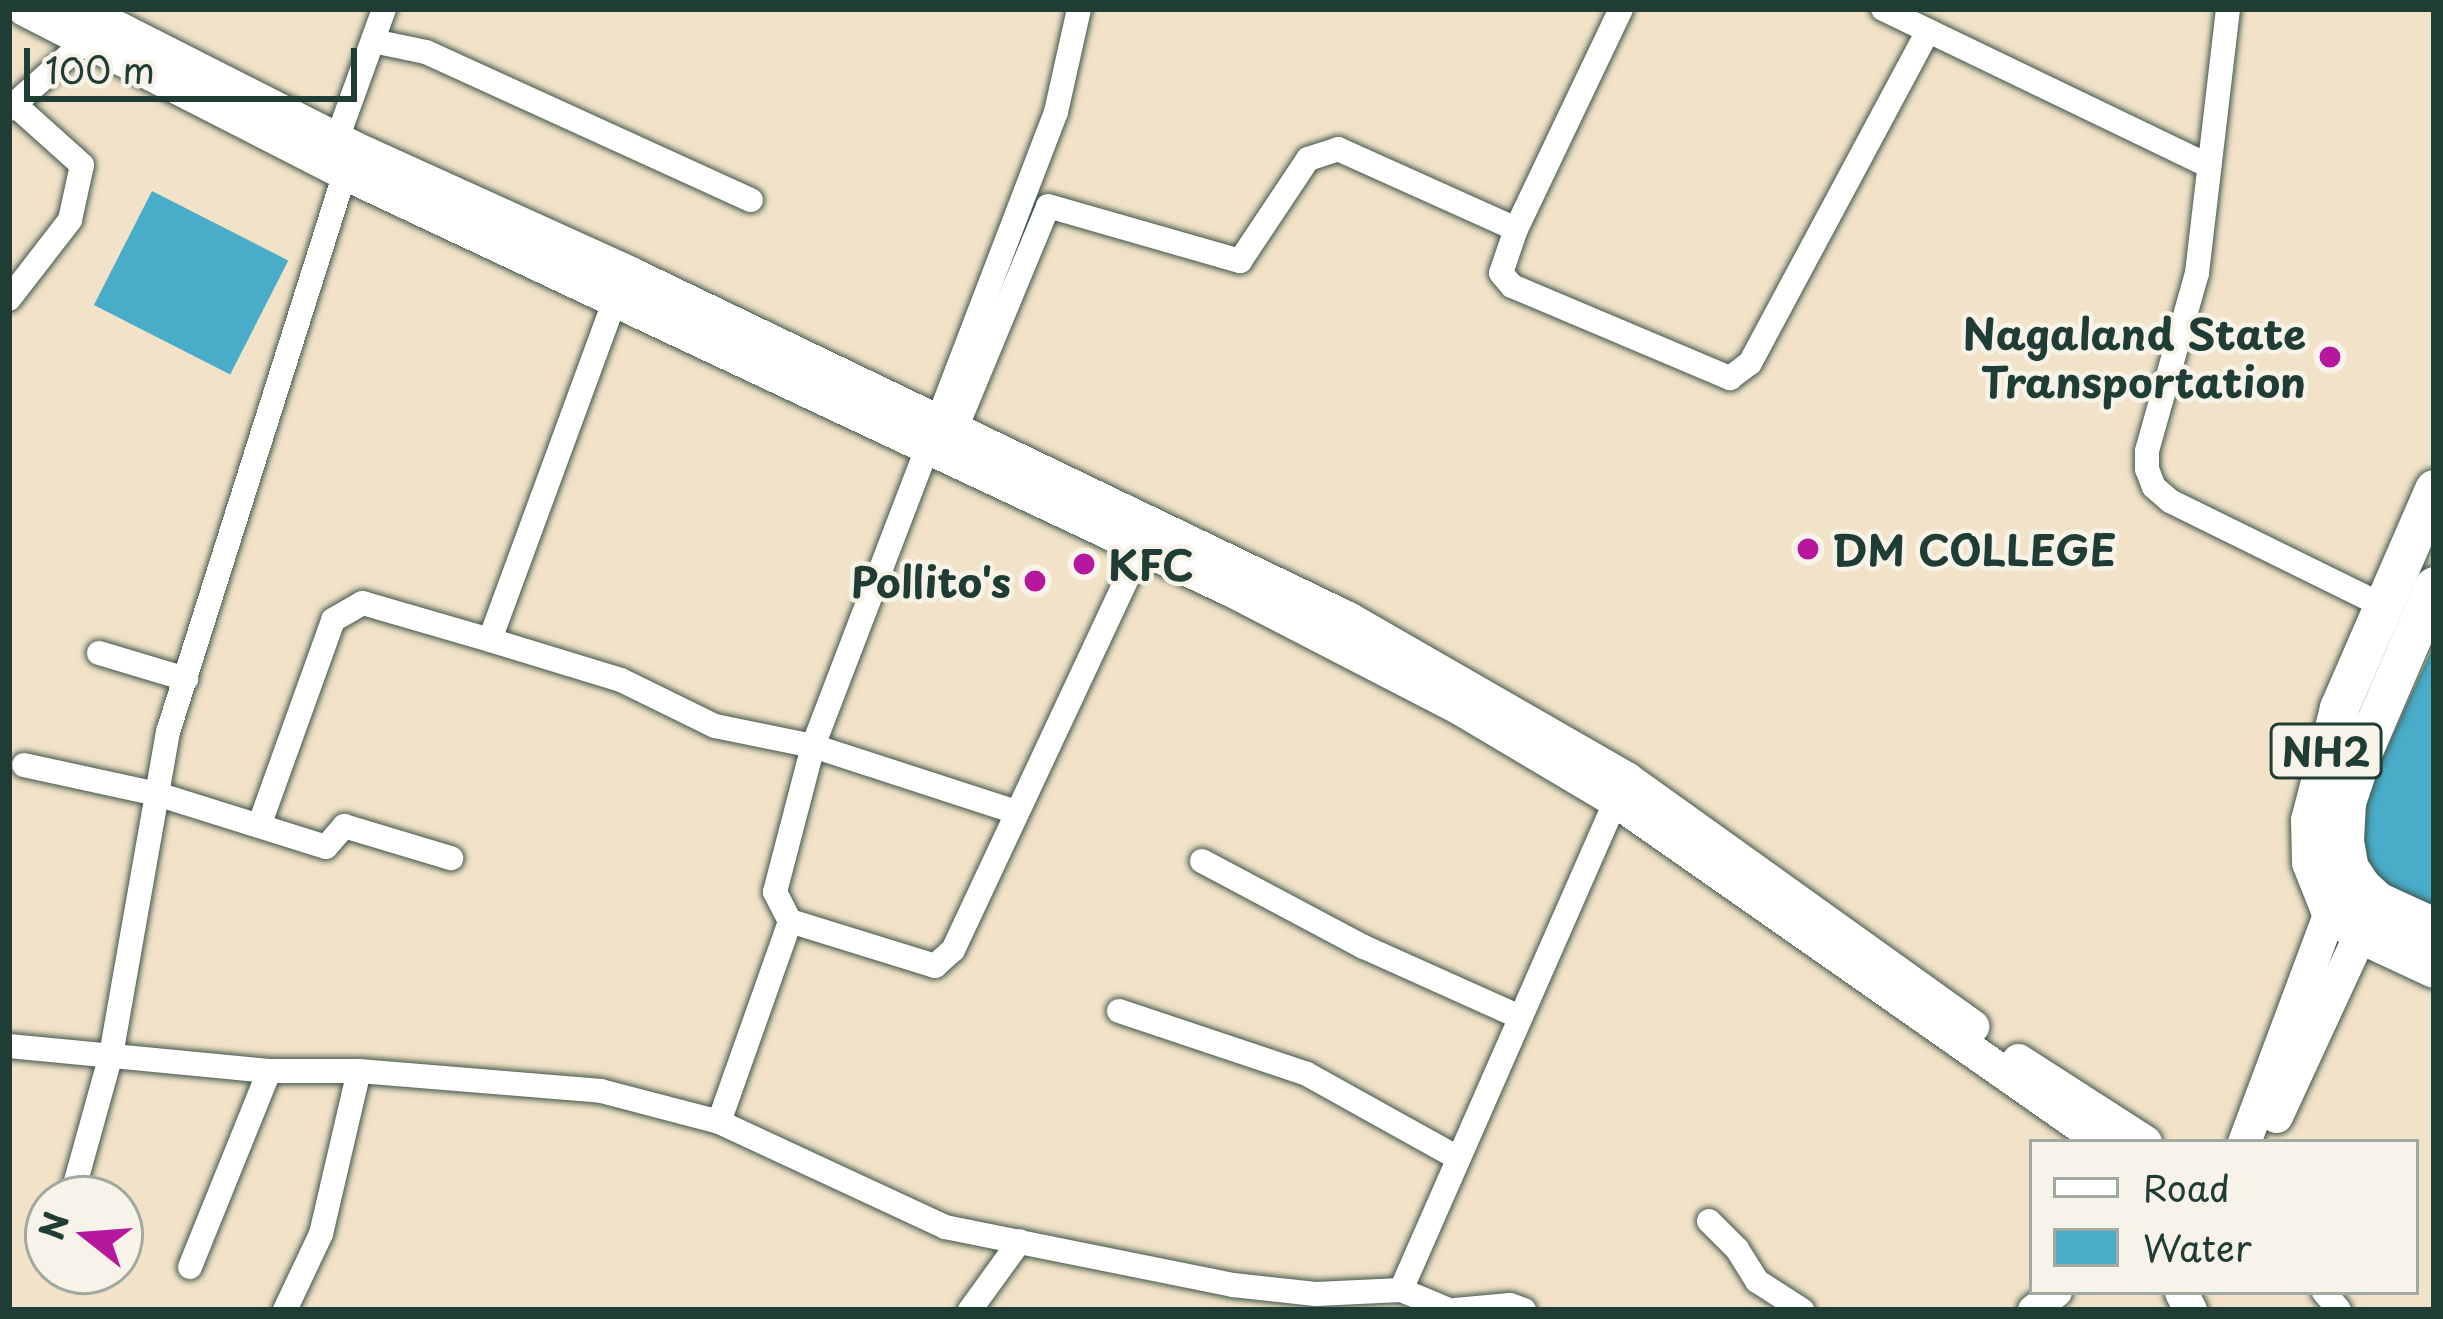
<!DOCTYPE html>
<html>
<head>
<meta charset="utf-8">
<style>
	body { margin:0 }
	#map { position:relative; width:2443px; height:1319px; overflow:hidden; background:#f2e3c8; font-family:"Playpen Sans",sans-serif }
	div>[style] { position:absolute }
	.water>* { inset:0; background:#49acc9; transform-origin:0 0 }
	.roads { filter:drop-shadow(0 0 3px #3f564a) drop-shadow(0 0 3px #3f564a) }
	.minor>* { height:24px; margin:-12px; padding:0 12px; transform-origin:12px; border-radius:12px; background:#fff }
	.tertiary>* { height:30px; margin:-15px; padding:0 15px; transform-origin:15px; border-radius:15px; background:#fff }
	.secondary>* { height:33px; margin:-16.5px; padding:0 16.5px; transform-origin:16.5px; border-radius:16.5px; background:#fff }
	.trunk>* { height:39px; margin:-19.5px; padding:0 19.5px; transform-origin:19.5px; border-radius:19.5px; background:#fff }
	.dots>* { width:33px; height:33px; translate:-50% -50%; box-sizing:border-box; border:6px solid #f7f3e8; border-radius:50% }
	span { translate:-50% -50%; white-space:nowrap; text-align:center; line-height:1.15; -webkit-text-stroke:9px #f7f3e8; paint-order:stroke }
	.shield-label span { padding:3px 9px; background:#f7f3e8; border:3px solid; border-radius:9px; -webkit-text-stroke-width:0 }
	.shield-label { font-size:39px; color:#1f3d34; font-weight:700 }
	.poi-label { font-size:42px; color:#1f3d34; font-weight:700 }
	.right { translate:-100% -50%; text-align:right }
	.left { translate:0 -50%; text-align:left }
	.frame { position:absolute; inset:0; border:12px solid #1f3d34; pointer-events:none }
	.legend { position:absolute; left:2029px; top:1139px; width:390px; height:156px; box-sizing:border-box; background:#f7f3e8; border:3px solid #a1aaa0; margin:0; padding:15px 21px; list-style:none; font-size:36px; color:#1f3d34 }
	.legend li { display:flex; align-items:center; gap:24px; height:60px }
	.legend b { width:60px; border:3px solid #a1aaa0 }
	.north { position:absolute; left:24px; top:1175px; width:120px; height:120px; box-sizing:border-box; background:#f7f3e8; border:3px solid #a1aaa0; border-radius:50%; rotate:287deg; font-size:33px; font-weight:700; line-height:48px; text-align:center; color:#1f3d34 }
	.north::after { content:''; display:block; margin:auto; width:42px; height:54px; background:#b5179e; clip-path:polygon(50% 0,100% 100%,50% 72%,0 100%) }
	.scale { position:absolute; left:24px; top:48px; width:333px; height:54px; box-sizing:border-box; border:6px solid #1f3d34; border-top:0; padding-left:15px; font-size:36px; line-height:42px; white-space:nowrap; color:#1f3d34; -webkit-text-stroke:9px #f7f3e8; paint-order:stroke }
</style>
</head>
<body>
<div id="map">
	<div class="water">
		<i style="left:152px;top:191px;width:153px;height:128px;rotate:27deg"></i>
		<i style="clip-path:polygon(2434px 645px,2434px 913px,2385px 888px,2365px 861px,2360px 824px,2367px 792px)"></i>
	</div>
	<div class="roads">
		<div class="minor">
			<i style="left:1621px;top:9px;width:244px;rotate:115.5deg"></i>
			<i style="left:1516px;top:229px;width:46px;rotate:108.8deg"></i>
			<i style="left:1501px;top:273px;width:17px;rotate:50deg"></i>
			<i style="left:1512px;top:286px;width:237px;rotate:22.9deg"></i>
			<i style="left:1730px;top:378px;width:25px;rotate:-37deg"></i>
			<i style="left:1750px;top:363px;width:377px;rotate:-61.8deg"></i>
			<i style="left:1883px;top:9px;width:362px;rotate:25.7deg"></i>
			<i style="left:2228px;top:9px;width:266px;rotate:96.7deg"></i>
			<i style="left:2197px;top:273px;width:185px;rotate:105.7deg"></i>
			<i style="left:2147px;top:451px;width:18px;rotate:90deg"></i>
			<i style="left:2147px;top:469px;width:19px;rotate:69deg"></i>
			<i style="left:2154px;top:487px;width:21px;rotate:41deg"></i>
			<i style="left:2170px;top:501px;width:237px;rotate:26.2deg"></i>
			<i style="left:373px;top:41px;width:54px;rotate:11.7deg"></i>
			<i style="left:426px;top:52px;width:357px;rotate:24.5deg"></i>
			<i style="left:9px;top:109px;width:102px;rotate:-41.8deg"></i>
			<i style="left:337px;top:139px;width:138px;rotate:-70.1deg"></i>
			<i style="left:616px;top:297px;width:365px;rotate:110.2deg"></i>
			<i style="left:490px;top:640px;width:137px;rotate:17deg"></i>
			<i style="left:621px;top:680px;width:105px;rotate:26.1deg"></i>
			<i style="left:715px;top:726px;width:100px;rotate:11.5deg"></i>
			<i style="left:813px;top:746px;width:679px;rotate:-69.03deg"></i>
			<i style="left:1056px;top:112px;width:106px;rotate:-77.4deg"></i>
			<i style="left:9px;top:299px;width:100px;rotate:-52.3deg"></i>
			<i style="left:70px;top:220px;width:56px;rotate:-77.7deg"></i>
			<i style="left:82px;top:165px;width:91px;rotate:-138.1deg"></i>
			<i style="left:955px;top:431px;width:243px;rotate:-67.5deg"></i>
			<i style="left:1048px;top:206px;width:200px;rotate:16deg"></i>
			<i style="left:1240px;top:261px;width:123px;rotate:-56.3deg"></i>
			<i style="left:1308px;top:159px;width:32px;rotate:-18deg"></i>
			<i style="left:1338px;top:149px;width:195px;rotate:24.2deg"></i>
			<i style="left:99px;top:653px;width:91px;rotate:16.6deg"></i>
			<i style="left:24px;top:765px;width:136px;rotate:12.3deg"></i>
			<i style="left:157px;top:794px;width:177px;rotate:17.4deg"></i>
			<i style="left:326px;top:847px;width:28px;rotate:-49deg"></i>
			<i style="left:344px;top:826px;width:112px;rotate:16.7deg"></i>
			<i style="left:1016px;top:812px;width:213px;rotate:-162deg"></i>
			<i style="left:813px;top:746px;width:151px;rotate:104.6deg"></i>
			<i style="left:775px;top:892px;width:33px;rotate:63deg"></i>
			<i style="left:790px;top:921px;width:152px;rotate:17.2deg"></i>
			<i style="left:935px;top:966px;width:24px;rotate:-42deg"></i>
			<i style="left:953px;top:950px;width:442px;rotate:-64.9deg"></i>
			<i style="left:259px;top:826px;width:219px;rotate:-70.2deg"></i>
			<i style="left:333px;top:620px;width:34px;rotate:-30deg"></i>
			<i style="left:363px;top:603px;width:132px;rotate:16.2deg"></i>
			<i style="left:1202px;top:861px;width:183px;rotate:28deg"></i>
			<i style="left:1364px;top:947px;width:171px;rotate:24.2deg"></i>
			<i style="left:1119px;top:1011px;width:198px;rotate:18.5deg"></i>
			<i style="left:1307px;top:1074px;width:171px;rotate:29.1deg"></i>
			<i style="left:9px;top:1046px;width:261px;rotate:5.5deg"></i>
			<i style="left:269px;top:1071px;width:90px"></i>
			<i style="left:359px;top:1071px;width:243px;rotate:4.7deg"></i>
			<i style="left:601px;top:1091px;width:122px;rotate:14.7deg"></i>
			<i style="left:719px;top:1122px;width:249px;rotate:24.9deg"></i>
			<i style="left:945px;top:1227px;width:294px;rotate:11.4deg"></i>
			<i style="left:1233px;top:1285px;width:83px;rotate:6.2deg"></i>
			<i style="left:1316px;top:1294px;width:85px;rotate:-2.7deg"></i>
			<i style="left:719px;top:1122px;width:213px;rotate:-70.5deg"></i>
			<i style="left:71px;top:1199px;width:149px;rotate:-74.5deg"></i>
			<i style="left:111px;top:1055px;width:328px;rotate:-80deg"></i>
			<i style="left:168px;top:732px;width:600px;rotate:-72.44deg"></i>
			<i style="left:1709px;top:1221px;width:40px;rotate:45deg"></i>
			<i style="left:1737px;top:1249px;width:38px;rotate:58deg"></i>
			<i style="left:1757px;top:1281px;width:54px;rotate:32.8deg"></i>
			<i style="left:190px;top:1267px;width:211px;rotate:-68deg"></i>
			<i style="left:2324px;top:1292px;width:23px;rotate:50deg"></i>
			<i style="left:285px;top:1310px;width:84px;rotate:-64.7deg"></i>
			<i style="left:321px;top:1234px;width:167px;rotate:-76.9deg"></i>
			<i style="left:970px;top:1310px;width:85px;rotate:-54.1deg"></i>
			<i style="left:1449px;top:1310px;width:52px;rotate:-157.4deg"></i>
			<i style="left:1401px;top:1290px;width:545px;rotate:-66.3deg"></i>
			<i style="left:1455px;top:1310px;width:55px;rotate:-5.2deg"></i>
			<i style="left:1510px;top:1305px;width:15px;rotate:20deg"></i>
		</div>
		<div class="tertiary">
			<i style="left:2033px;top:1310px;width:30px;rotate:-37deg"></i>
		</div>
		<div class="secondary">
			<i style="left:24px;top:9px;width:360px;rotate:27.1deg"></i>
			<i style="left:344px;top:173px;width:978px;rotate:25.18deg"></i>
			<i style="left:1229px;top:589px;width:261px;rotate:27.3deg"></i>
			<i style="left:1461px;top:709px;width:180px;rotate:30.7deg"></i>
			<i style="left:1616px;top:801px;width:595px;rotate:35deg"></i>
			<i style="left:81px;top:9px;width:305px;rotate:26.9deg"></i>
			<i style="left:353px;top:147px;width:300px;rotate:24.4deg"></i>
			<i style="left:626px;top:271px;width:801px;rotate:25.67deg"></i>
			<i style="left:1348px;top:618px;width:321px;rotate:29.9deg"></i>
			<i style="left:1626px;top:778px;width:426px;rotate:35.6deg"></i>
			<i style="left:2018px;top:1060px;width:151px;rotate:32.8deg"></i>
			<i style="left:2276px;top:1116px;width:224px;rotate:-65.2deg"></i>
			<i style="left:2244px;top:1142px;width:268px;rotate:-69.5deg"></i>
			<i style="left:2181px;top:1292px;width:20px;rotate:63deg"></i>
		</div>
		<div class="trunk">
			<i style="left:2434px;top:489px;width:239px;rotate:113.5deg"></i>
			<i style="left:2339px;top:708px;width:116px;rotate:104.5deg"></i>
			<i style="left:2310px;top:820px;width:42px;rotate:88.6deg"></i>
			<i style="left:2311px;top:862px;width:52px;rotate:68.4deg"></i>
			<i style="left:2330px;top:910px;width:37px;rotate:38deg"></i>
			<i style="left:2359px;top:933px;width:83px;rotate:25deg"></i>
			<i style="left:2434px;top:586px;width:180px;rotate:113.3deg"></i>
			<i style="left:2363px;top:751px;width:54px;rotate:108.4deg"></i>
			<i style="left:2346px;top:802px;width:39px;rotate:93deg"></i>
			<i style="left:2344px;top:841px;width:27px;rotate:80deg"></i>
			<i style="left:2349px;top:868px;width:23px;rotate:56deg"></i>
			<i style="left:2362px;top:887px;width:21px;rotate:43deg"></i>
			<i style="left:2377px;top:901px;width:63px;rotate:24.5deg"></i>
		</div>
	</div>
	<div class="dots">
		<i style="left:2330px;top:357px;background:#b5179e"></i>
		<i style="left:1808px;top:549px;background:#b5179e"></i>
		<i style="left:1084px;top:564px;background:#b5179e"></i>
		<i style="left:1035px;top:581px;background:#b5179e"></i>
	</div>
	<div class="shield-label">
		<span style="left:2326px;top:751px">NH2</span>
	</div>
	<div class="poi-label">
		<span class="right" style="left:2306px;top:357px">Nagaland State<br>Transportation</span>
		<span class="left" style="left:1832px;top:549px">DM COLLEGE</span>
		<span class="left" style="left:1108px;top:564px">KFC</span>
		<span class="right" style="left:1011px;top:581px">Pollito's</span>
	</div>
	<div class="frame"></div>
	<ul class="legend">
	<li><b style="height:15px;background:#fff"></b>Road</li>
	<li><b style="height:33px;background:#49acc9"></b>Water</li>
	</ul>
	<div class="north">N</div>
	<div class="scale">100 m</div>
</div>
</body>
</html>
